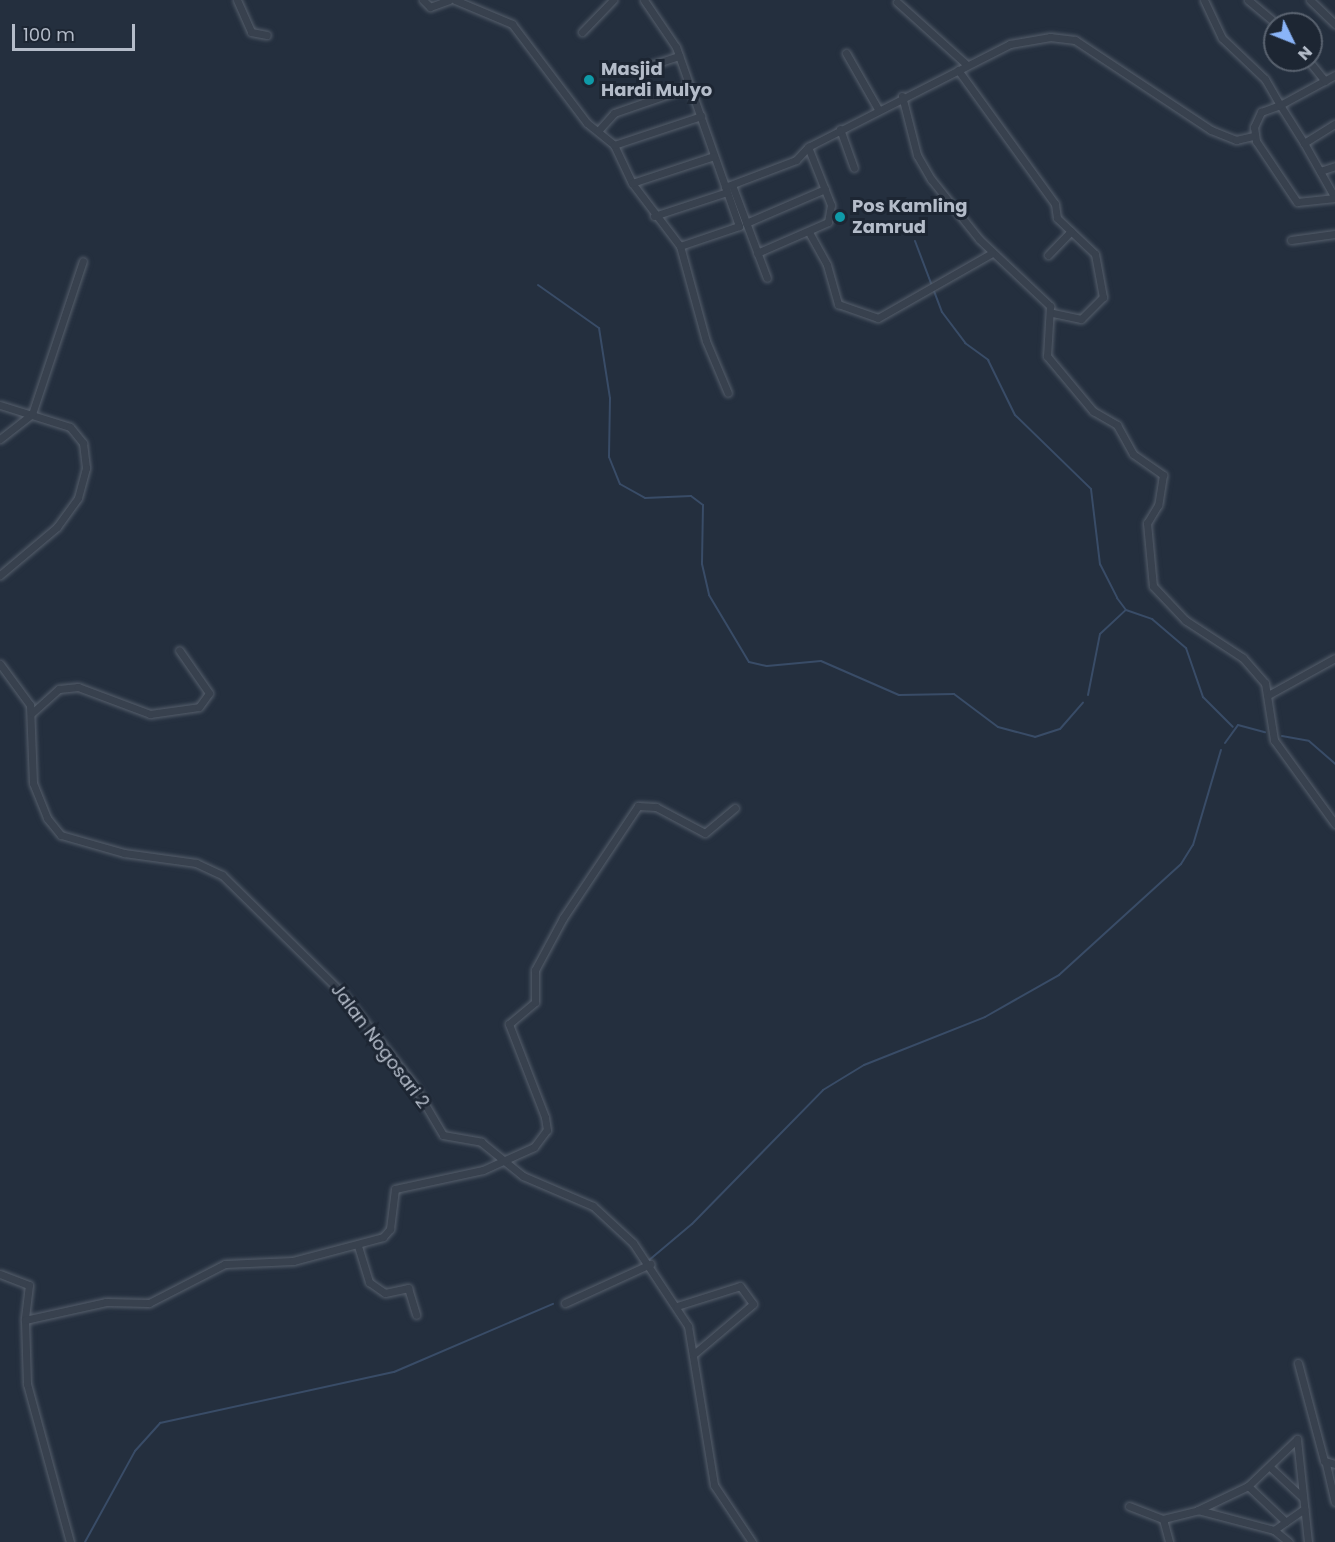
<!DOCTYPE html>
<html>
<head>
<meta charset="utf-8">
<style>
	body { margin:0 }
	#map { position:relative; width:1335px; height:1542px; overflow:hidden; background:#242f3e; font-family:Poppins,sans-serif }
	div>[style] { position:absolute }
	.stream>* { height:2px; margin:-1px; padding:0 1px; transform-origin:1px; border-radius:1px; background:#394c67 }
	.roads { filter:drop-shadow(0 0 2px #565f6c) drop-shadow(0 0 2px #565f6c) }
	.street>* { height:7px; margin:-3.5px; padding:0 3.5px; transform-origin:3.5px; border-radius:3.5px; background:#38414e }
	.dots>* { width:16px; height:16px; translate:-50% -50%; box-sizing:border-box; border:3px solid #1d2633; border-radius:50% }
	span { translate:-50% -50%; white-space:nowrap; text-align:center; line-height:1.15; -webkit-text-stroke:6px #1d2633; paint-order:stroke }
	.poi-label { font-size:18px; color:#b4bcc9; font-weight:700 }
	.left { translate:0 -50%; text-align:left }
	.street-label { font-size:18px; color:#b4bcc9 }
	.north { position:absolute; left:1263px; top:12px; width:60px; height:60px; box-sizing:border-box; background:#1d2633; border:2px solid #59626f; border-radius:50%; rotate:133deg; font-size:16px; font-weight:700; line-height:24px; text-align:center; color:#b4bcc9 }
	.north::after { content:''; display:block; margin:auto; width:21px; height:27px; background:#8ab4f8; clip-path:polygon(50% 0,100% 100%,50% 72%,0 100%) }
	.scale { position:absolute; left:12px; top:24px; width:123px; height:27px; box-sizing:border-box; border:3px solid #b4bcc9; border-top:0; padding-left:8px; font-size:18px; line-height:21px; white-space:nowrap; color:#b4bcc9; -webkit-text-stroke:4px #1d2633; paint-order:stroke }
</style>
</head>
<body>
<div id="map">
	<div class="stream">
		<i style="left:915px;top:241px;width:76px;rotate:69.2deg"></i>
		<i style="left:942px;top:312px;width:39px;rotate:53deg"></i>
		<i style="left:965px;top:343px;width:29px;rotate:36deg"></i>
		<i style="left:988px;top:360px;width:61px;rotate:63.9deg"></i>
		<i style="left:1015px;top:415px;width:106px;rotate:44.2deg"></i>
		<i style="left:1091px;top:489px;width:76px;rotate:83.2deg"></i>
		<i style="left:1100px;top:564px;width:38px;rotate:63deg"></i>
		<i style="left:1117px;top:598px;width:15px;rotate:53deg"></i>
		<i style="left:1126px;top:610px;width:28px;rotate:19deg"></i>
		<i style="left:1152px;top:619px;width:45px;rotate:40.5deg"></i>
		<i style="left:1186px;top:648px;width:52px;rotate:70.9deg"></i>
		<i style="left:1203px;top:697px;width:42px;rotate:45deg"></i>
		<i style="left:538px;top:285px;width:75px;rotate:35.2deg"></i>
		<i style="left:599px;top:328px;width:71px;rotate:81.1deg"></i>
		<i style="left:610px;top:398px;width:59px;rotate:91deg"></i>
		<i style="left:609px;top:457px;width:29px;rotate:68deg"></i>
		<i style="left:620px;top:484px;width:29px;rotate:29deg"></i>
		<i style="left:645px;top:498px;width:46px;rotate:-2.5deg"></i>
		<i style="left:691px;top:496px;width:15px;rotate:37deg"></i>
		<i style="left:703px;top:505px;width:59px;rotate:91deg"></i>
		<i style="left:702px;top:564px;width:32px;rotate:77deg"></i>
		<i style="left:709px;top:595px;width:78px;rotate:59.2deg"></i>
		<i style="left:749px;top:662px;width:18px;rotate:13deg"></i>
		<i style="left:767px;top:666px;width:54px;rotate:-5.3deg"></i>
		<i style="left:821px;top:661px;width:85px;rotate:23.6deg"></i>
		<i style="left:899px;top:695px;width:55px;rotate:-1deg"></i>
		<i style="left:954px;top:694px;width:55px;rotate:36.9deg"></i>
		<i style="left:998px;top:727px;width:38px;rotate:15deg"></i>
		<i style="left:1035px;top:737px;width:26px;rotate:-18deg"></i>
		<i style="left:1060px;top:729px;width:35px;rotate:-49deg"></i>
		<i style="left:1088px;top:695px;width:62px;rotate:-78.9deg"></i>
		<i style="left:1100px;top:634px;width:35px;rotate:-43deg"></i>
		<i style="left:1282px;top:736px;width:27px;rotate:10deg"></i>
		<i style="left:1309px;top:741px;width:35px;rotate:41deg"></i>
		<i style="left:1225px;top:743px;width:22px;rotate:-54deg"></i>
		<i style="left:1238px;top:725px;width:28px;rotate:15deg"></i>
		<i style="left:648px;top:1261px;width:57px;rotate:-40.1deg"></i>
		<i style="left:692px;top:1224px;width:187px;rotate:-45.6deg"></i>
		<i style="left:823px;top:1090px;width:48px;rotate:-31.4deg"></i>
		<i style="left:864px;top:1065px;width:130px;rotate:-21.6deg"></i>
		<i style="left:985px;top:1017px;width:85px;rotate:-29.6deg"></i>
		<i style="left:1059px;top:975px;width:165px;rotate:-42.3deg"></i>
		<i style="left:1181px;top:864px;width:22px;rotate:-58deg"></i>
		<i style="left:1193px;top:845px;width:99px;rotate:-73.6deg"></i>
		<i style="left:85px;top:1542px;width:104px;rotate:-61.2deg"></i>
		<i style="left:135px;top:1451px;width:38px;rotate:-48deg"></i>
		<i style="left:160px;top:1423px;width:239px;rotate:-12.3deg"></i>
		<i style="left:394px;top:1372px;width:173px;rotate:-23.2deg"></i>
	</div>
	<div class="roads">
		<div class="street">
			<i style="left:237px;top:0;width:35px;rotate:66deg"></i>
			<i style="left:251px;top:32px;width:16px;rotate:11deg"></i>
			<i style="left:423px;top:0;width:10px;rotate:45deg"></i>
			<i style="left:430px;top:7px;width:20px;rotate:-20deg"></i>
			<i style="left:455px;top:0;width:62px;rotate:22.8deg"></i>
			<i style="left:512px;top:24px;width:124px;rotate:52.9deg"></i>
			<i style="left:587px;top:123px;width:35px;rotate:39deg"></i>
			<i style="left:614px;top:145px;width:42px;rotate:64.7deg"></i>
			<i style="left:632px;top:183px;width:79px;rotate:52.7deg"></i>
			<i style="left:644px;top:0;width:57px;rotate:55.8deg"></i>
			<i style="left:676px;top:47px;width:190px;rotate:70.6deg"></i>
			<i style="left:1204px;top:0;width:42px;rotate:64.7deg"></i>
			<i style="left:1222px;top:38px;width:59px;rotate:43.6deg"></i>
			<i style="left:1265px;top:79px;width:30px;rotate:60deg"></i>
			<i style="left:1280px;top:105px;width:45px;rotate:57.7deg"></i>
			<i style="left:1304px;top:143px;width:63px;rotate:60.6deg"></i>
			<i style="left:1335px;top:198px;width:38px;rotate:174deg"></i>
			<i style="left:1297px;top:202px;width:73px;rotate:-123.9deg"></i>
			<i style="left:1256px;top:141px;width:14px;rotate:-98deg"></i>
			<i style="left:1254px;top:127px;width:17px;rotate:-65deg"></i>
			<i style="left:1261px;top:112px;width:20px;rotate:-20deg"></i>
			<i style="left:1280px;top:105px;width:63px;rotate:-28.6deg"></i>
			<i style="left:1248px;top:0;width:38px;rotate:40deg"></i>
			<i style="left:1310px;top:0;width:35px;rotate:44deg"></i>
			<i style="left:897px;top:2px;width:94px;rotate:42deg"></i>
			<i style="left:582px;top:32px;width:45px;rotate:-45.9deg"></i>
			<i style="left:846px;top:53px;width:64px;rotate:60.3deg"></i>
			<i style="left:1308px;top:60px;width:27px;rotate:51deg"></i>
			<i style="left:645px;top:67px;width:36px;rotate:-18deg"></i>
			<i style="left:958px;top:70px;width:165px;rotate:54.1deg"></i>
			<i style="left:1055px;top:204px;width:14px;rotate:82deg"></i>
			<i style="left:1057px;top:218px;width:52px;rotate:43.5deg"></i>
			<i style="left:1095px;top:254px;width:44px;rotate:79.5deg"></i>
			<i style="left:1103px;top:297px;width:31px;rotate:135deg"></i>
			<i style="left:1081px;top:319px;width:30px;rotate:-168deg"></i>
			<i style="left:902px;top:96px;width:61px;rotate:75.7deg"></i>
			<i style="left:917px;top:155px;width:28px;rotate:60deg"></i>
			<i style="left:931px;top:179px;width:77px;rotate:51.3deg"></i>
			<i style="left:979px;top:239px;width:98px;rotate:43.3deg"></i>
			<i style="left:1050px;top:306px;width:50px;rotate:93.4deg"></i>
			<i style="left:1047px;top:356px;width:72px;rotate:50.1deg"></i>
			<i style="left:1093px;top:411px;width:28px;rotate:30deg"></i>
			<i style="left:1117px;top:425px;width:33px;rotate:61deg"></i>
			<i style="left:1133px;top:454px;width:37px;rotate:35deg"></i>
			<i style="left:1163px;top:475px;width:30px;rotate:99deg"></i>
			<i style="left:1158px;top:505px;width:21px;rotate:121deg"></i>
			<i style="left:1147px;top:523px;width:63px;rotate:84.6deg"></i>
			<i style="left:1153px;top:586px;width:47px;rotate:46.7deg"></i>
			<i style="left:1185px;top:620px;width:69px;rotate:33.2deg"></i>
			<i style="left:1243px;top:658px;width:33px;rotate:49deg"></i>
			<i style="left:1265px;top:683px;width:58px;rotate:81deg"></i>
			<i style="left:1274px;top:740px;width:104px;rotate:54deg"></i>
			<i style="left:840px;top:129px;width:41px;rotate:70.3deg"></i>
			<i style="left:598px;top:131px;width:24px;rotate:-48deg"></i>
			<i style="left:614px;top:113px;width:79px;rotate:-19.1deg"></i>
			<i style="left:1304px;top:143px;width:36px;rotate:-32deg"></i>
			<i style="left:614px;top:145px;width:92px;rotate:-18.4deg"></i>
			<i style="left:1320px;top:171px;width:16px;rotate:-18deg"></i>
			<i style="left:632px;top:183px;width:86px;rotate:-18.2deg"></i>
			<i style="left:732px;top:185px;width:99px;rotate:69.4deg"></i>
			<i style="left:725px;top:187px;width:76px;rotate:-20.8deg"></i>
			<i style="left:796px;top:160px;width:18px;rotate:-47deg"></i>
			<i style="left:808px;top:147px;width:227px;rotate:-27deg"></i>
			<i style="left:1010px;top:44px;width:41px;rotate:-9.9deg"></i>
			<i style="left:1050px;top:37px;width:25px;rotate:7deg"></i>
			<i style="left:1075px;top:40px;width:163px;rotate:33.5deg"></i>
			<i style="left:1211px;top:130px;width:27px;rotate:22deg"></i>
			<i style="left:1236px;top:140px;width:17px;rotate:-13deg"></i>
			<i style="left:654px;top:216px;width:77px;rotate:-18.2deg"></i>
			<i style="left:746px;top:223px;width:86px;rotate:-23.3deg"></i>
			<i style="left:810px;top:234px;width:35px;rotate:61deg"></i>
			<i style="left:827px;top:265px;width:41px;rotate:74.2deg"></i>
			<i style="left:838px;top:304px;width:42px;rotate:19.3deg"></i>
			<i style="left:878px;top:318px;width:131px;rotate:-29.7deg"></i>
			<i style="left:1291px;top:240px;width:44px;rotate:-7.8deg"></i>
			<i style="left:680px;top:246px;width:98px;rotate:74.7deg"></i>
			<i style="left:706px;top:341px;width:56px;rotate:67.1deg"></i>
			<i style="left:680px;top:246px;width:62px;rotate:-18.7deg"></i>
			<i style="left:757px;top:253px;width:77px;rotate:-23.6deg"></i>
			<i style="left:828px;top:222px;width:17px;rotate:-80deg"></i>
			<i style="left:831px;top:205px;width:62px;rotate:-111.6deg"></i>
			<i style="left:1048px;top:255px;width:33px;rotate:-46deg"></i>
			<i style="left:0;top:405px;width:73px;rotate:17.4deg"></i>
			<i style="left:70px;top:427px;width:21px;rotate:51deg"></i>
			<i style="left:83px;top:443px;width:25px;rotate:83deg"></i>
			<i style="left:86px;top:468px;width:31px;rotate:105deg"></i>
			<i style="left:78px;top:498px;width:36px;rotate:126deg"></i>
			<i style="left:57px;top:527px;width:75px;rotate:139.9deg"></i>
			<i style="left:0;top:439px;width:41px;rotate:-38deg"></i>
			<i style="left:32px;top:414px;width:161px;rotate:-71.6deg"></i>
			<i style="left:0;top:664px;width:51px;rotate:53.8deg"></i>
			<i style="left:30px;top:705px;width:78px;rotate:87.8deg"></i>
			<i style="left:33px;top:783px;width:38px;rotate:68deg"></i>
			<i style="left:47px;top:818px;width:22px;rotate:51deg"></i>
			<i style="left:61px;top:835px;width:66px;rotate:15.9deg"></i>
			<i style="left:124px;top:853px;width:73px;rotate:7.9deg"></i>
			<i style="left:196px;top:863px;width:29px;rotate:25deg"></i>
			<i style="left:222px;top:875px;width:170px;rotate:44.5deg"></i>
			<i style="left:343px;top:994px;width:114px;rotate:52.1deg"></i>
			<i style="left:413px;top:1084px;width:59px;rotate:59.5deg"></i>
			<i style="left:443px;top:1135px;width:39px;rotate:10deg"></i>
			<i style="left:481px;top:1142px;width:54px;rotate:39deg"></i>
			<i style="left:523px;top:1176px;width:76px;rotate:23.2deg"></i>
			<i style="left:593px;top:1206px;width:54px;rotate:42.8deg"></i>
			<i style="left:633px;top:1243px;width:100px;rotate:56.5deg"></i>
			<i style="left:688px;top:1326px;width:161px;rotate:80.7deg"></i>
			<i style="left:714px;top:1485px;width:69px;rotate:56.3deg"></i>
			<i style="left:1270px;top:694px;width:74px;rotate:-29deg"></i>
			<i style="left:32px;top:713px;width:36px;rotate:-42deg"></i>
			<i style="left:59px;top:689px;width:19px;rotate:-6deg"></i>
			<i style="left:78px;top:687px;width:77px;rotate:20.6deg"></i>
			<i style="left:150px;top:714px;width:49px;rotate:-8.1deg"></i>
			<i style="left:199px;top:707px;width:17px;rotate:-54deg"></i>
			<i style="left:209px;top:693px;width:52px;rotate:-124.9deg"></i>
			<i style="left:358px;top:1246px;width:38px;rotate:73deg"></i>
			<i style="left:369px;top:1282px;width:19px;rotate:35deg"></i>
			<i style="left:385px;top:1293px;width:24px;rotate:-12deg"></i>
			<i style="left:408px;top:1288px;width:28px;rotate:73deg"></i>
			<i style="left:0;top:1274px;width:31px;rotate:21deg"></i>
			<i style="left:29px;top:1285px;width:35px;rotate:97deg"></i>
			<i style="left:565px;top:1303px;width:94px;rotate:-24.6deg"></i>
			<i style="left:677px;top:1306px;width:66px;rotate:-17.6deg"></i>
			<i style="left:740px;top:1286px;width:22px;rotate:54deg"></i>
			<i style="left:753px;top:1304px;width:76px;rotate:139.8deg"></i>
			<i style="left:1298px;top:1363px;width:101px;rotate:75.1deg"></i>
			<i style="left:1324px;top:1461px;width:11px;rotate:15deg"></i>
			<i style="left:1326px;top:1464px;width:39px;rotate:77deg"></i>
			<i style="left:1270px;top:1467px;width:45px;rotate:43.2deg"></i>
			<i style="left:1248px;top:1486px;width:52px;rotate:43.5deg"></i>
			<i style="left:1129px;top:1506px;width:36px;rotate:21deg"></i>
			<i style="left:1163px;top:1519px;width:24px;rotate:75deg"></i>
			<i style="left:1198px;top:1510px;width:55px;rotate:-25.6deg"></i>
			<i style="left:1248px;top:1486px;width:68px;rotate:-43.8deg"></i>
			<i style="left:1297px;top:1439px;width:104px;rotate:83.9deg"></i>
			<i style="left:1163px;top:1519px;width:36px;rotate:-14deg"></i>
			<i style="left:1198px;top:1510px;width:79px;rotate:14.7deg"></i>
			<i style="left:1274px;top:1530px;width:19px;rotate:39deg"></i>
			<i style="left:1274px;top:1530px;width:37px;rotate:-35deg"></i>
			<i style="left:70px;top:1542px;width:164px;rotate:-105.2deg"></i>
			<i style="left:27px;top:1384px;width:64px;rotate:-91.8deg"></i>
			<i style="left:25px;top:1320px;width:83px;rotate:-12.5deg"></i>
			<i style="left:106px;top:1302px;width:43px;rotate:1.3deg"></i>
			<i style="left:149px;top:1303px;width:85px;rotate:-27.2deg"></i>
			<i style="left:225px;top:1264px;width:68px;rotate:-2.5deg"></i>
			<i style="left:293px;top:1261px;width:93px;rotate:-14.9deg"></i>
			<i style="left:383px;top:1237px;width:11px;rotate:-49deg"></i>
			<i style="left:390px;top:1229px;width:40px;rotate:-82.9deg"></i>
			<i style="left:395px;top:1189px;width:90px;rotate:-12.2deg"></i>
			<i style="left:483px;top:1170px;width:56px;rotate:-24.3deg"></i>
			<i style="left:534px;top:1147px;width:21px;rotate:-53deg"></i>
			<i style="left:547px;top:1130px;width:13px;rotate:-99deg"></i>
			<i style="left:545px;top:1117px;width:100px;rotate:-111.2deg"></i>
			<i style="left:509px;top:1024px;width:34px;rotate:-40deg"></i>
			<i style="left:535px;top:1002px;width:32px;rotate:-90deg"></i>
			<i style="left:535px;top:970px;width:59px;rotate:-61.7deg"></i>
			<i style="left:563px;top:918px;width:135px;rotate:-56.2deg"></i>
			<i style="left:638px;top:806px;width:18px;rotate:3deg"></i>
			<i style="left:656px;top:807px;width:55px;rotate:28deg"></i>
			<i style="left:705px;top:833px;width:39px;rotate:-40deg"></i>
		</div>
	</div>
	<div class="dots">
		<i style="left:589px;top:80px;background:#0f9aa8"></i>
		<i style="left:840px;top:217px;background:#0f9aa8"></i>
	</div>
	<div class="poi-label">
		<span class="left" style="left:601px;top:80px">Masjid<br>Hardi Mulyo</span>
		<span class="left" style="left:852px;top:217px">Pos Kamling<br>Zamrud</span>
	</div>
	<div class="street-label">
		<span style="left:380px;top:1046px;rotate:53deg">Jalan Nogosari 2</span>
	</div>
	<div class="north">N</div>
	<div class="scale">100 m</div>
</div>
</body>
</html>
